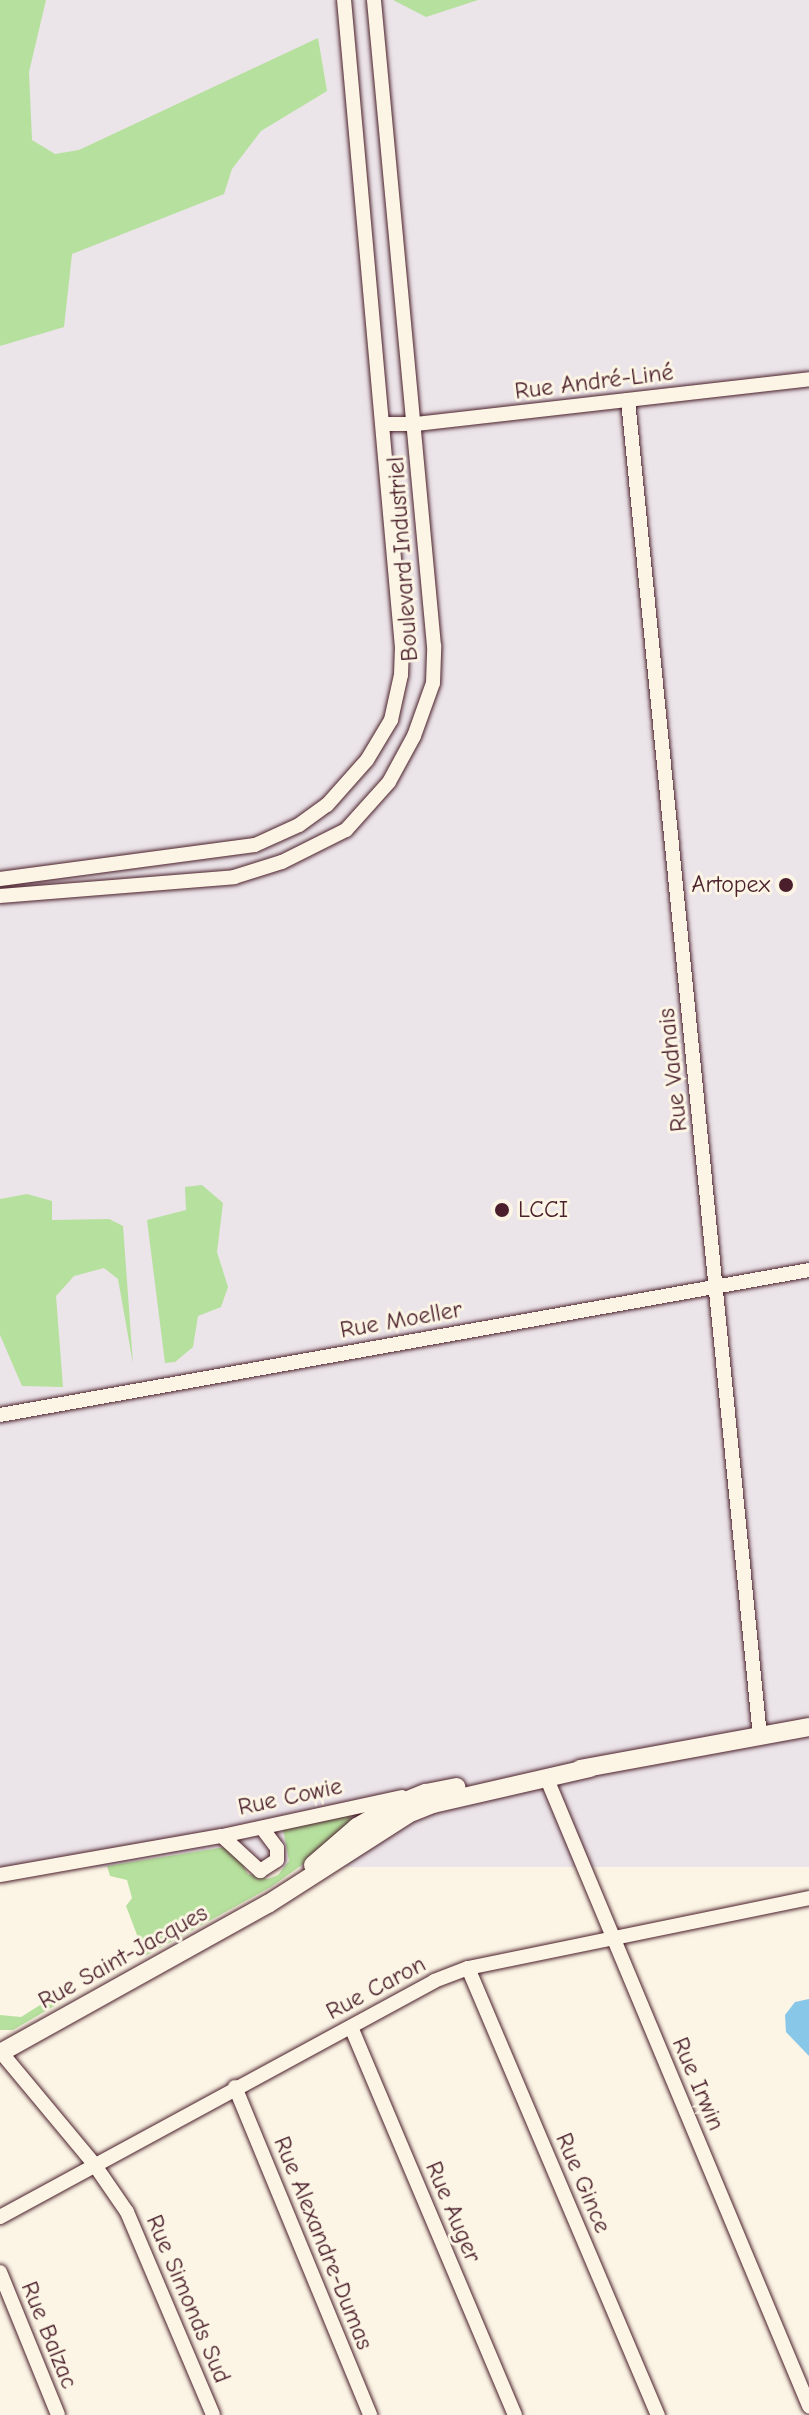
<!DOCTYPE html>
<html>
<head>
<meta charset="utf-8">
<style>
	body { margin:0 }
	#map { position:relative; width:809px; height:2415px; overflow:hidden; background:#fcf5e5; font-family:"Comic Neue",sans-serif }
	div>[style] { position:absolute }
	.built>* { inset:0; background:#ebe4e8; transform-origin:0 0 }
	.green>* { inset:0; background:#b6e09d }
	.water>* { inset:0; background:#89c7e9 }
	.roads { filter:drop-shadow(0 0 2px #4a1f2b) drop-shadow(0 0 2px #4a1f2b) }
	.minor>* { height:14px; margin:-7px; padding:0 7px; transform-origin:7px; border-radius:7px; background:#fcf5e5 }
	.major>* { height:18px; margin:-9px; padding:0 9px; transform-origin:9px; border-radius:9px; background:#fcf5e5 }
	.dots>* { width:22px; height:22px; translate:-50% -50%; box-sizing:border-box; border:4px solid #fcf5e5; border-radius:50% }
	span { translate:-50% -50%; white-space:nowrap; text-align:center; line-height:1.15; -webkit-text-stroke:6px #fcf5e5; paint-order:stroke }
	.street-label { font-size:24px; color:#4a1f2b }
	.poi-label { font-size:24px; color:#4a1f2b }
	.right { translate:-100% -50%; text-align:right }
	.left { translate:0 -50%; text-align:left }
</style>
</head>
<body>
<div id="map">
	<div class="built">
		<i style="left:0;top:0;width:809px;height:1867px"></i>
	</div>
	<div class="green">
		<i style="clip-path:polygon(0 0,46px 0,29px 72px,32px 140px,55px 154px,79px 150px,318px 38px,327px 91px,261px 131px,232px 169px,224px 194px,72px 254px,64px 327px,0 346px)"></i>
		<i style="clip-path:polygon(393px 0,478px 0,426px 17px)"></i>
		<i style="clip-path:polygon(202px 1185px,223px 1203px,217px 1252px,228px 1287px,221px 1307px,198px 1316px,193px 1347px,175px 1362px,165px 1363px,147px 1220px,186px 1210px,185px 1187px)"></i>
		<i style="clip-path:polygon(27px 1194px,52px 1201px,52px 1220px,109px 1219px,123px 1226px,133px 1364px,118px 1279px,104px 1268px,74px 1276px,56px 1296px,63px 1387px,22px 1386px,0 1335px,0 1199px)"></i>
		<i style="clip-path:polygon(349px 1816px,353px 1819px,309px 1860px,271px 1887px,145px 1956px,126px 1906px,132px 1898px,127px 1880px,110px 1876px,107px 1866px,225px 1847px,238px 1857px,248px 1874px,268px 1879px,278px 1875px,289px 1861px,283px 1829px)"></i>
		<i style="clip-path:polygon(64px 1990px,68px 1998px,13px 2030px,0 2030px,0 2015px,21px 2017px)"></i>
	</div>
	<div class="water">
		<i style="clip-path:polygon(809px 1999px,809px 2056px,786px 2032px,785px 2015px,795px 2002px)"></i>
	</div>
	<div class="roads">
		<div class="minor">
			<i style="left:628px;top:400px;width:1343px;rotate:84.36deg"></i>
			<i style="left:384px;top:424px;width:32px"></i>
			<i style="left:416px;top:424px;width:396px;rotate:-6.5deg"></i>
			<i style="left:0;top:879px;width:257px;rotate:-7.6deg"></i>
			<i style="left:255px;top:845px;width:48px;rotate:-24.4deg"></i>
			<i style="left:299px;top:825px;width:34px;rotate:-36deg"></i>
			<i style="left:327px;top:805px;width:60px;rotate:-48.4deg"></i>
			<i style="left:367px;top:760px;width:47px;rotate:-59deg"></i>
			<i style="left:391px;top:720px;width:46px;rotate:-77.5deg"></i>
			<i style="left:401px;top:675px;width:27px;rotate:-88deg"></i>
			<i style="left:402px;top:648px;width:651px;rotate:-95.11deg"></i>
			<i style="left:0;top:896px;width:235px;rotate:-4.6deg"></i>
			<i style="left:234px;top:877px;width:50px;rotate:-17.4deg"></i>
			<i style="left:282px;top:862px;width:72px;rotate:-26.6deg"></i>
			<i style="left:346px;top:830px;width:64px;rotate:-48.1deg"></i>
			<i style="left:389px;top:782px;width:52px;rotate:-61.5deg"></i>
			<i style="left:414px;top:736px;width:56px;rotate:-70.3deg"></i>
			<i style="left:433px;top:683px;width:37px;rotate:-88deg"></i>
			<i style="left:434px;top:646px;width:649px;rotate:-95.31deg"></i>
			<i style="left:0;top:1415px;width:822px;rotate:-10.16deg"></i>
			<i style="left:547px;top:1779px;width:680px;rotate:67.32deg"></i>
			<i style="left:222px;top:1836px;width:52px;rotate:42.6deg"></i>
			<i style="left:260px;top:1871px;width:20px;rotate:-33deg"></i>
			<i style="left:277px;top:1860px;width:12px;rotate:-90deg"></i>
			<i style="left:277px;top:1848px;width:25px;rotate:-127deg"></i>
			<i style="left:0;top:1875px;width:225px;rotate:-10deg"></i>
			<i style="left:222px;top:1836px;width:184px;rotate:-12.2deg"></i>
			<i style="left:468px;top:1968px;width:486px;rotate:67deg"></i>
			<i style="left:351px;top:2027px;width:421px;rotate:67.1deg"></i>
			<i style="left:0;top:2051px;width:147px;rotate:50.2deg"></i>
			<i style="left:94px;top:2164px;width:58px;rotate:55.5deg"></i>
			<i style="left:127px;top:2212px;width:220px;rotate:67deg"></i>
			<i style="left:235px;top:2087px;width:355px;rotate:67.6deg"></i>
			<i style="left:0;top:2217px;width:494px;rotate:-28.5deg"></i>
			<i style="left:434px;top:1981px;width:36px;rotate:-21deg"></i>
			<i style="left:468px;top:1968px;width:348px;rotate:-11.6deg"></i>
			<i style="left:0;top:2272px;width:154px;rotate:67.9deg"></i>
		</div>
		<div class="major">
			<i style="left:580px;top:1769px;width:233px;rotate:-10.4deg"></i>
			<i style="left:313px;top:1865px;width:58px;rotate:-40.8deg"></i>
			<i style="left:357px;top:1827px;width:42px;rotate:-30.3deg"></i>
			<i style="left:393px;top:1806px;width:35px;rotate:-22deg"></i>
			<i style="left:426px;top:1793px;width:31px;rotate:-11deg"></i>
			<i style="left:0;top:2053px;width:307px;rotate:-29.1deg"></i>
			<i style="left:268px;top:1904px;width:166px;rotate:-32.7deg"></i>
			<i style="left:408px;top:1814px;width:27px;rotate:-22deg"></i>
			<i style="left:433px;top:1804px;width:161px;rotate:-12.9deg"></i>
		</div>
	</div>
	<div class="dots">
		<i style="left:786px;top:885px;background:#4a1f2b"></i>
		<i style="left:502px;top:1210px;background:#4a1f2b"></i>
	</div>
	<div class="street-label">
		<span style="left:594px;top:382px;rotate:-7deg">Rue André-Liné</span>
		<span style="left:403px;top:559px;rotate:-94deg">Boulevard Industriel</span>
		<span style="left:673px;top:1070px;rotate:-96deg">Rue Vadnais</span>
		<span style="left:401px;top:1320px;rotate:-10deg">Rue Moeller</span>
		<span style="left:290px;top:1797px;rotate:-12deg">Rue Cowie</span>
		<span style="left:123px;top:1957px;rotate:-29deg">Rue Saint-Jacques</span>
		<span style="left:376px;top:1988px;rotate:-28deg">Rue Caron</span>
		<span style="left:698px;top:2084px;rotate:67deg">Rue Irwin</span>
		<span style="left:583px;top:2183px;rotate:67deg">Rue Gince</span>
		<span style="left:453px;top:2212px;rotate:67deg">Rue Auger</span>
		<span style="left:323px;top:2243px;rotate:68deg">Rue Alexandre-Dumas</span>
		<span style="left:188px;top:2299px;rotate:67deg">Rue Simonds Sud</span>
		<span style="left:49px;top:2335px;rotate:68deg">Rue Balzac</span>
	</div>
	<div class="poi-label">
		<span class="right" style="left:770px;top:885px">Artopex</span>
		<span class="left" style="left:518px;top:1210px">LCCI</span>
	</div>
</div>
</body>
</html>
